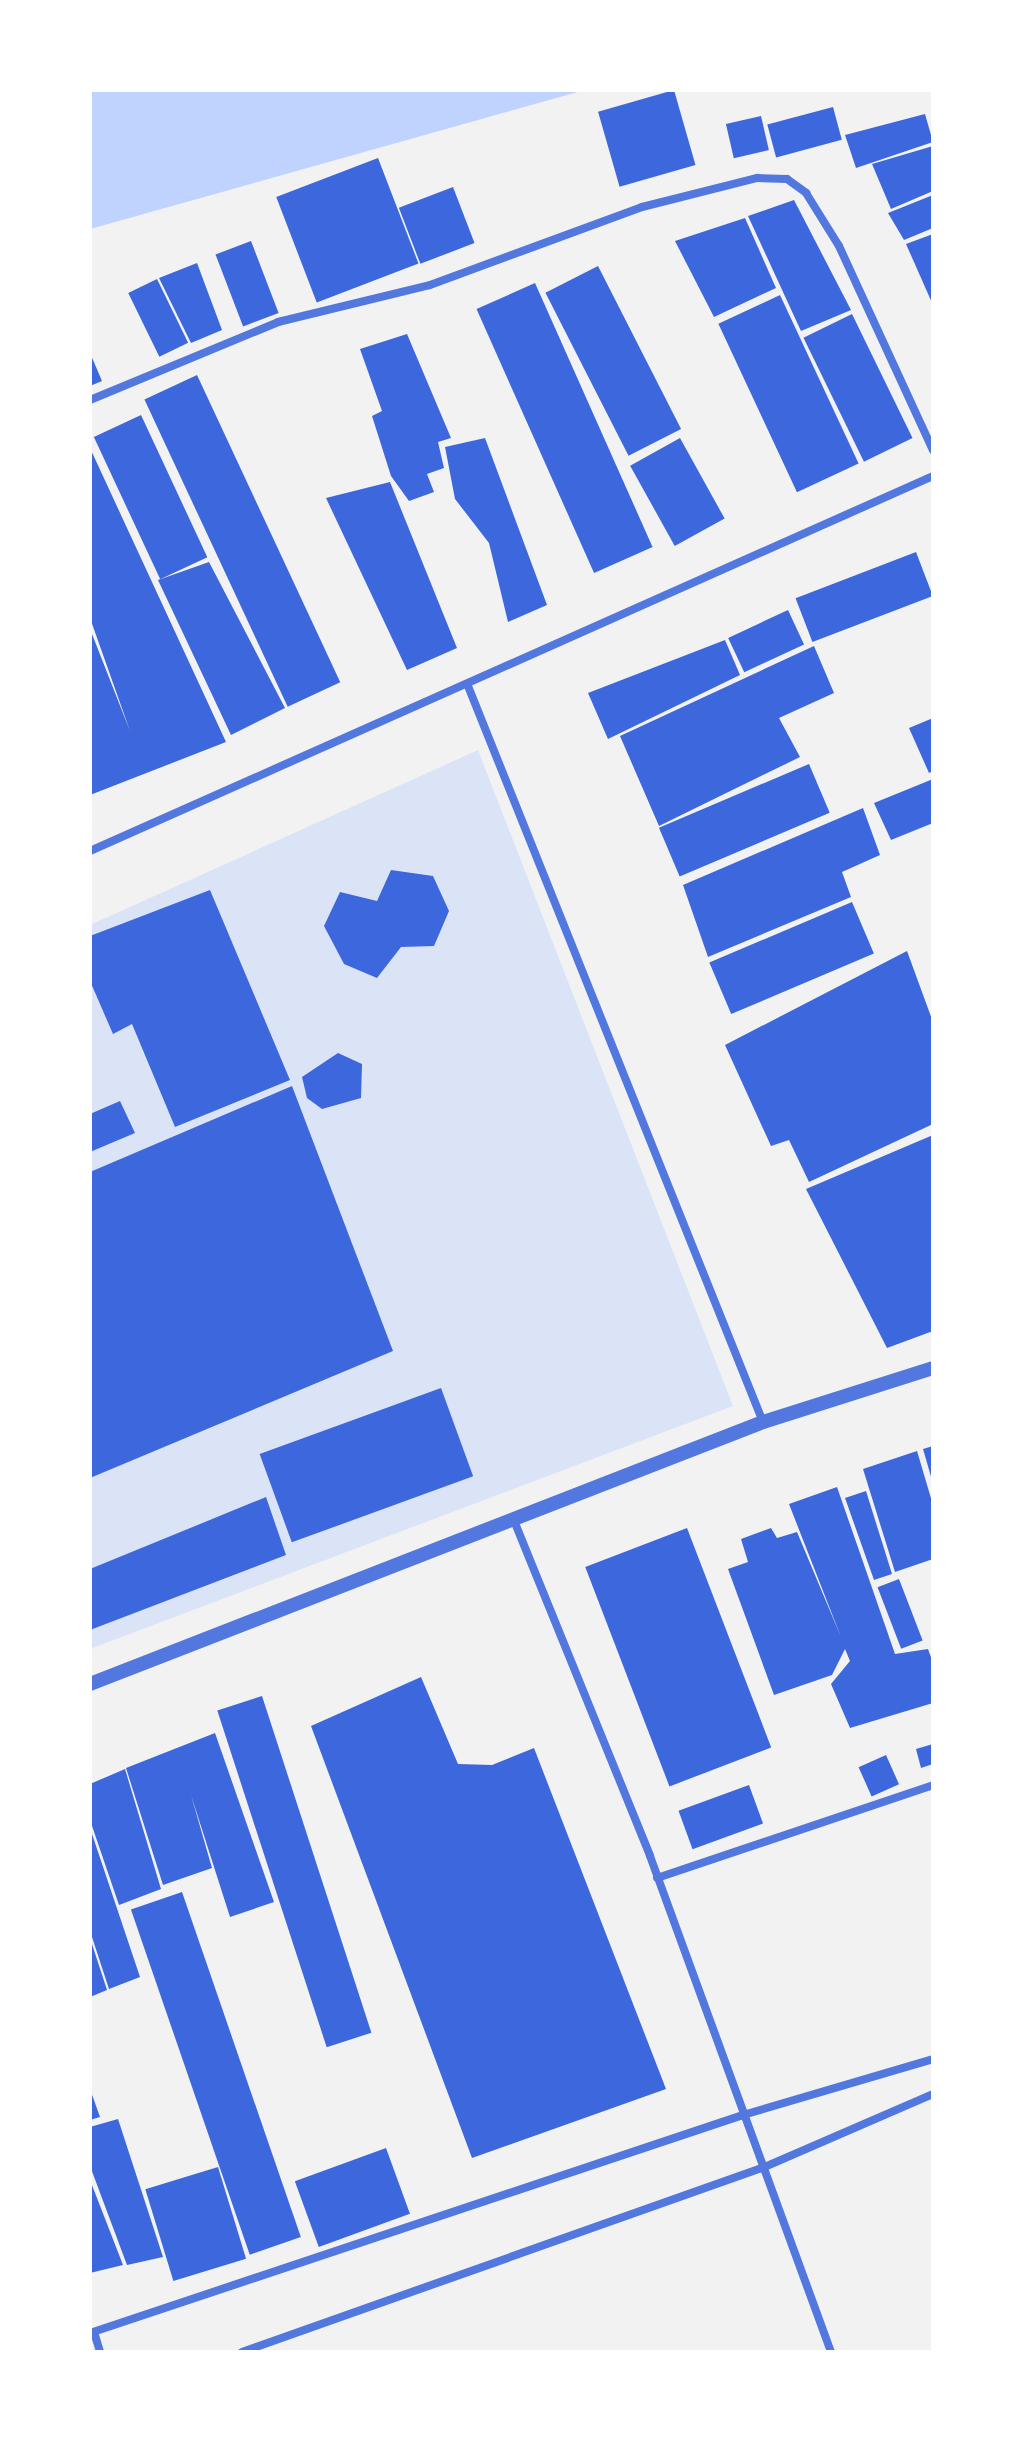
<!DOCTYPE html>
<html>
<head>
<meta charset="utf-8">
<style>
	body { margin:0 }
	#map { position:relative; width:1023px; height:2442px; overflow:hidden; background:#f2f2f2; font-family:"Noto Sans",sans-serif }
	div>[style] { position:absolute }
	.green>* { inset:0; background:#dbe4f7 }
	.water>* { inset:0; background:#bfd3fe }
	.building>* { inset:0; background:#3d67dc; transform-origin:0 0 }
	.minor>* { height:8px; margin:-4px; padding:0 4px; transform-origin:4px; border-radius:4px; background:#5277de }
	.tertiary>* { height:14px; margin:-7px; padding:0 7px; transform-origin:7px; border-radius:7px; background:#5277de }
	span { translate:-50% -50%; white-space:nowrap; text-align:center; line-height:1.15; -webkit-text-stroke:8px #fff; paint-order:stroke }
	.frame { position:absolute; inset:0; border:92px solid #fff; pointer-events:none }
</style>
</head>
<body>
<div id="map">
	<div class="green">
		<i style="clip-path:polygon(478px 750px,733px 1406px,90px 1649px,90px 925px)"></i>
	</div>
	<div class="water">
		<i style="clip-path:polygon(90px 90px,585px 90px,90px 229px)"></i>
	</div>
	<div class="building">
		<i style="left:674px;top:90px;width:78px;height:79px;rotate:74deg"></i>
		<i style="left:833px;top:107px;width:34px;height:68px;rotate:75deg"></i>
		<i style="clip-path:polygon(925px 114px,933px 142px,856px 168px,845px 135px)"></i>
		<i style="left:761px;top:116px;width:35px;height:36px;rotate:77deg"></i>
		<i style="clip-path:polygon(933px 146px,933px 191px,891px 209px,872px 164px)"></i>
		<i style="left:378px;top:158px;width:113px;height:109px;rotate:69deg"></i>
		<i style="left:453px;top:187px;width:60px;height:58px;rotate:69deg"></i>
		<i style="clip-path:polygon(933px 195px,933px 228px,904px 240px,888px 213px)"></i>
		<i style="clip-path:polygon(794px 200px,851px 310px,801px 331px,748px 216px)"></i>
		<i style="clip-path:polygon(745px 218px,776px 288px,714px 317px,675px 241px)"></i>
		<i style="clip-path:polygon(933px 234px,933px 305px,906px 244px)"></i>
		<i style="left:251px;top:241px;width:77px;height:38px;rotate:69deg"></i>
		<i style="clip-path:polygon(197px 263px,222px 330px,191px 343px,159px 278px)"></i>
		<i style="left:598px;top:266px;width:183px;height:59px;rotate:63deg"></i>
		<i style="left:157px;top:279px;width:71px;height:32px;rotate:64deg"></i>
		<i style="left:535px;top:283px;width:289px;height:64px;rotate:66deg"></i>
		<i style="left:780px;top:295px;width:186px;height:68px;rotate:65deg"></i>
		<i style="left:852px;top:314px;width:138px;height:54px;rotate:64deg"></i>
		<i style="clip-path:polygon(407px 334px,451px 438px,438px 442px,444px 468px,427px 474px,434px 492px,409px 501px,391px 476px,372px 416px,382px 411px,360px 349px)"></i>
		<i style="clip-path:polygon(90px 353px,102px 381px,90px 386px)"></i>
		<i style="left:197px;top:375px;width:339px;height:58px;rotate:65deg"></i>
		<i style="left:141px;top:415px;width:157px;height:52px;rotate:65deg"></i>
		<i style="clip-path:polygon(485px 438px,547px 605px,508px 622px,489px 543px,455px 499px,445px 447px)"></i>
		<i style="left:680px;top:438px;width:92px;height:57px;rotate:61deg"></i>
		<i style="clip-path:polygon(90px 448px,226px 742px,90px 795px,90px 629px,130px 731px,90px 618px)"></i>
		<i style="clip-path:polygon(390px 482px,457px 648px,407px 670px,326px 498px)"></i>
		<i style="left:916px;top:552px;width:47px;height:129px;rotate:69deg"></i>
		<i style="clip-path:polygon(209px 562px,285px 708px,231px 735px,158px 580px)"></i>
		<i style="left:788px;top:610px;width:38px;height:66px;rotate:65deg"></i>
		<i style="clip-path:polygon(725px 640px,740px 675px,608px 739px,588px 693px)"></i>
		<i style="clip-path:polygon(814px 646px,834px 693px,779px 718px,800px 757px,659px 826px,620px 736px)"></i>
		<i style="clip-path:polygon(933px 718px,933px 771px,929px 773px,909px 728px)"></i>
		<i style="left:809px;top:764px;width:53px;height:163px;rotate:67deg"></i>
		<i style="clip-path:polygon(933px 779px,933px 823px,891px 840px,874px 803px)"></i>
		<i style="clip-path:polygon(863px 808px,880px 855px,842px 872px,851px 897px,708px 957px,683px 885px)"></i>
		<i style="clip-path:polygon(391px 870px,433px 876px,449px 911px,434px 946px,401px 947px,377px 978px,344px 964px,324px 926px,340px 892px,377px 901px)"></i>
		<i style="clip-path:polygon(210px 890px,290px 1080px,175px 1127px,132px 1024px,113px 1034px,90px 981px,90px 936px)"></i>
		<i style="left:852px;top:902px;width:56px;height:155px;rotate:67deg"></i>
		<i style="clip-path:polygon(907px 951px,933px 1022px,933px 1124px,809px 1182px,789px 1140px,771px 1146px,725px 1045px)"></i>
		<i style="clip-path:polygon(338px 1053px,362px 1064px,361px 1098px,322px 1109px,307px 1098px,302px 1077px)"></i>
		<i style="clip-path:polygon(292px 1086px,393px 1351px,90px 1478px,90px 1172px)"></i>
		<i style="clip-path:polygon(120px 1101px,135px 1133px,90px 1152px,90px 1114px)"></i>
		<i style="clip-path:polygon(933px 1135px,933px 1331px,887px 1348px,806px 1189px)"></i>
		<i style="left:441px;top:1388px;width:94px;height:193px;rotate:70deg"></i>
		<i style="clip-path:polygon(933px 1446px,933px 1479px,932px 1480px,923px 1449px)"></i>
		<i style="clip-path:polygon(917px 1451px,933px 1505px,933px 1559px,895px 1572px,863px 1469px)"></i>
		<i style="clip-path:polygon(837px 1487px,895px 1654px,928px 1649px,933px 1663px,933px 1703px,850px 1728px,831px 1684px,850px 1661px,845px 1649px,832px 1675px,774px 1695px,728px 1569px,748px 1562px,741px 1539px,771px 1528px,777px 1538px,797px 1532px,841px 1637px,789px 1504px)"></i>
		<i style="clip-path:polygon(866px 1491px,892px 1574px,874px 1580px,845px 1498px)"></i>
		<i style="clip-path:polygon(266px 1497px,286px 1555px,90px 1630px,90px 1569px)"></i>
		<i style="left:687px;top:1528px;width:235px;height:109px;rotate:69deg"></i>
		<i style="left:899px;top:1579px;width:66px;height:23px;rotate:69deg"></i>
		<i style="clip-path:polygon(421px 1677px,458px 1764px,492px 1765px,534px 1748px,666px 2089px,472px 2158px,311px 1726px)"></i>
		<i style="left:262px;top:1696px;width:354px;height:47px;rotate:72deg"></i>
		<i style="clip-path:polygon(215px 1733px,274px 1902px,230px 1917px,191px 1795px,212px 1868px,163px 1885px,126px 1768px)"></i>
		<i style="clip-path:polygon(933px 1744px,933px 1764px,921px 1768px,916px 1749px)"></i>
		<i style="left:886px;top:1755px;width:32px;height:30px;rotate:66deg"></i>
		<i style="clip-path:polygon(125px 1769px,161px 1889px,119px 1905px,90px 1820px,90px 1784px)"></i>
		<i style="left:749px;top:1785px;width:41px;height:75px;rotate:70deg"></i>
		<i style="clip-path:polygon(91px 1831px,140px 1977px,109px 1989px,90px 1931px)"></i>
		<i style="left:182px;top:1892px;width:365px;height:54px;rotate:71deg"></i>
		<i style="clip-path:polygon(90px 1938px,107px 1990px,90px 1997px)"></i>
		<i style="clip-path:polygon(90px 2089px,100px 2117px,90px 2120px)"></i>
		<i style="clip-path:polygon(118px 2119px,163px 2257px,127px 2265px,90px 2166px,90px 2127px)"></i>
		<i style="left:386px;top:2148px;width:70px;height:97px;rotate:70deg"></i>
		<i style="left:218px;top:2167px;width:96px;height:76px;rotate:73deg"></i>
		<i style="clip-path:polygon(90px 2180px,123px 2265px,90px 2273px)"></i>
	</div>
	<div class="minor">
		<i style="left:90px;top:400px;width:204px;rotate:-22.5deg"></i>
		<i style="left:278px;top:322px;width:156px;rotate:-13.7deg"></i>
		<i style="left:430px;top:285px;width:226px;rotate:-20.2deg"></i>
		<i style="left:642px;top:207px;width:119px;rotate:-14.2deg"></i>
		<i style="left:757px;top:178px;width:30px;rotate:2deg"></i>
		<i style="left:787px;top:179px;width:24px;rotate:36deg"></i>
		<i style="left:806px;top:193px;width:62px;rotate:58.1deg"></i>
		<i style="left:839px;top:246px;width:225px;rotate:65.3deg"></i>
		<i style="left:468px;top:686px;width:793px;rotate:68.16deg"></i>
		<i style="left:90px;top:851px;width:923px;rotate:-23.98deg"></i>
		<i style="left:515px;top:1523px;width:359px;rotate:67.9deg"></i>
		<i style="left:650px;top:1856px;width:528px;rotate:69.95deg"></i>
		<i style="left:657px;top:1878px;width:291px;rotate:-18.6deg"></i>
		<i style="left:94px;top:2332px;width:21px;rotate:73deg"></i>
		<i style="left:90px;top:2333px;width:688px;rotate:-18.46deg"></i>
		<i style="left:743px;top:2115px;width:198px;rotate:-16.4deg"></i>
		<i style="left:242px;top:2352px;width:552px;rotate:-19.49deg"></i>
		<i style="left:762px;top:2168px;width:186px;rotate:-23.4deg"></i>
	</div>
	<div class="tertiary">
		<i style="left:90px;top:1684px;width:722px;rotate:-21.27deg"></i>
		<i style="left:763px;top:1422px;width:178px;rotate:-17.6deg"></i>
	</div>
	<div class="frame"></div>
</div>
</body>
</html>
